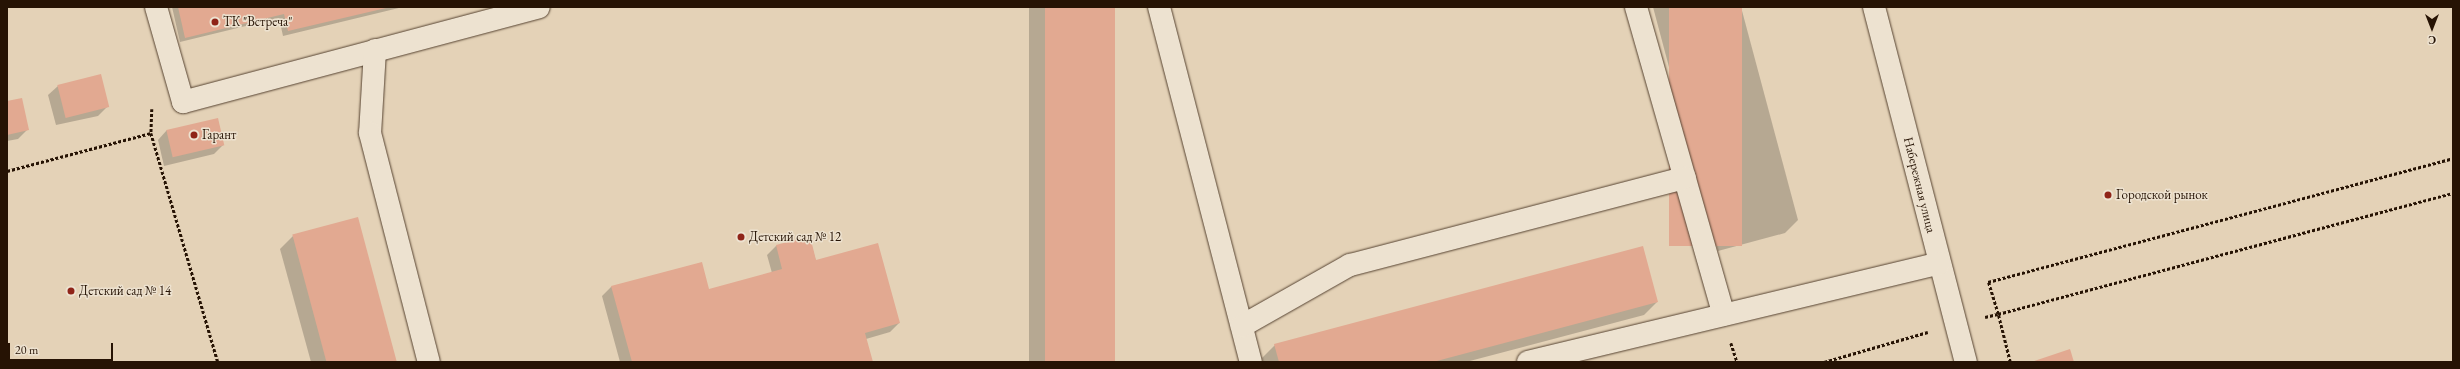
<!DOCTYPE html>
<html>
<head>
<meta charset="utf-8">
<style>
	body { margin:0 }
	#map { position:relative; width:2460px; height:369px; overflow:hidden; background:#e4d2b7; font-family:"EB Garamond",serif }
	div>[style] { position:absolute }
	.shadow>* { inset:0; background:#0003; transform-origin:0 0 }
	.building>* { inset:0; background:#e2a991; transform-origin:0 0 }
	.path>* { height:2.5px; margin-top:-1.25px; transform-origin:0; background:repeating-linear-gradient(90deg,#261304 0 3px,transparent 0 5px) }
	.roads { filter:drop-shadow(0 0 1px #564331) drop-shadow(0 0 1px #564331) }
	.minor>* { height:22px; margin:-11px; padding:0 11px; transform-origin:11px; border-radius:11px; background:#ede2d0 }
	.dots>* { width:11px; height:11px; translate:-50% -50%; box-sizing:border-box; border:2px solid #ede2d0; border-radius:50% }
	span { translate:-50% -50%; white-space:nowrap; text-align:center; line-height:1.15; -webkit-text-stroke:3px #ede2d0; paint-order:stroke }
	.poi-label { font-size:13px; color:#261304 }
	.left { translate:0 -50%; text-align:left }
	.street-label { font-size:13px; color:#261304 }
	.frame { position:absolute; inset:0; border:8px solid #261304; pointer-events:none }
	.north { position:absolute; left:2412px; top:8px; width:40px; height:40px; -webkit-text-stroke:3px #ede2d0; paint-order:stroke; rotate:180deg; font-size:11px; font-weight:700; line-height:16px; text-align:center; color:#261304 }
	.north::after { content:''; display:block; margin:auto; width:14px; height:18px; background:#261304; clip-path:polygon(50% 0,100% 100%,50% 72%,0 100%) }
	.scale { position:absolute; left:8px; top:343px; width:105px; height:18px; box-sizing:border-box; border:2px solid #261304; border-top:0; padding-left:5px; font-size:12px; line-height:14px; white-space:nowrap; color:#261304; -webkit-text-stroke:3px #ede2d0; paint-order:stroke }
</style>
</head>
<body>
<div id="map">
	<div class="shadow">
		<i style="clip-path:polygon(172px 7px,403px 7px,283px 36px,279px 18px,180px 42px)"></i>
		<i style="left:1029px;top:7px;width:85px;height:366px"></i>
		<i style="clip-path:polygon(1653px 7px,1741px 7px,1798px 220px,1785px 233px,1718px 251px)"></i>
		<i style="clip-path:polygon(58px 86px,107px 107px,98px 116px,56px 125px,48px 95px)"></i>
		<i style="clip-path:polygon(7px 102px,28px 129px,18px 139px,7px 141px)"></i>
		<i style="clip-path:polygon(167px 130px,223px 145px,214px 154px,164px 166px,158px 140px)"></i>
		<i style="clip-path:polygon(293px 236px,397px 362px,311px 362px,280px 249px)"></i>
		<i style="clip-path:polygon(809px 237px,816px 261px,899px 323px,890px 332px,866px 339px,872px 362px,620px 362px,602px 296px,611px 287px,701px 263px,708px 290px,772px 273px,767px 255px,776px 246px)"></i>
		<i style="clip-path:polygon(1657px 302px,1644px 315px,1466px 362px,1263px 362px,1262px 358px,1275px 345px)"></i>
	</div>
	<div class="building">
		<i style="clip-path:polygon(178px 7px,386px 7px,386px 8px,288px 31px,284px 14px,185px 38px)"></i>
		<i style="left:1045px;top:7px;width:70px;height:366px"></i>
		<i style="left:1669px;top:7px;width:73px;height:239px"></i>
		<i style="left:101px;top:74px;width:34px;height:45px;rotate:76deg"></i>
		<i style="clip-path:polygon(22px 98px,29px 130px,7px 135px,7px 101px)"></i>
		<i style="left:218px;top:118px;width:28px;height:53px;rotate:77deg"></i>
		<i style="left:358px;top:217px;width:150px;height:68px;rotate:75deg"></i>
		<i style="clip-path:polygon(810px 236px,816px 260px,878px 243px,900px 323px,865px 333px,873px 362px,632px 362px,611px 286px,702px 262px,709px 289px,782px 269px,776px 245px)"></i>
		<i style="clip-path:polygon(1643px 246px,1658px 302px,1433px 362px,1279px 362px,1274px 344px)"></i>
		<i style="clip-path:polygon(2070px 349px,2074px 362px,2031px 362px)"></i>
	</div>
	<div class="path">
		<i style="left:152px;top:109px;width:24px;rotate:92deg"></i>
		<i style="left:151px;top:133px;width:239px;rotate:73.7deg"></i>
		<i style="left:7px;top:171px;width:149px;rotate:-14.8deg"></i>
		<i style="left:1985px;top:317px;width:13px;rotate:-13deg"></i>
		<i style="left:1998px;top:314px;width:34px;rotate:-107deg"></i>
		<i style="left:1988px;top:282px;width:481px;rotate:-14.9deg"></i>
		<i style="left:1731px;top:343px;width:20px;rotate:72deg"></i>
		<i style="left:1824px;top:362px;width:108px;rotate:-16.1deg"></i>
		<i style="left:2010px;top:362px;width:49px;rotate:-104deg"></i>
		<i style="left:1998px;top:314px;width:471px;rotate:-14.9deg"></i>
	</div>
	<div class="roads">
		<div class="minor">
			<i style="left:156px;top:7px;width:99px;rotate:74.1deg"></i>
			<i style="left:183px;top:102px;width:368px;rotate:-14.9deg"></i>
			<i style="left:1159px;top:7px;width:367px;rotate:75.5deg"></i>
			<i style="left:1636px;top:7px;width:320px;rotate:74.1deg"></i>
			<i style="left:1874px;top:7px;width:367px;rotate:75.5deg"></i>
			<i style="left:375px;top:50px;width:83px;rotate:93.4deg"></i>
			<i style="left:370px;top:133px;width:236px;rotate:75.6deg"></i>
			<i style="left:1242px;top:326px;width:124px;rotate:-29.5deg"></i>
			<i style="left:1350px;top:265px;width:346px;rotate:-14.6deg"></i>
			<i style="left:1528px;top:362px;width:423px;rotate:-13.5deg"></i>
		</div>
	</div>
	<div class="dots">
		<i style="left:215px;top:22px;background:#8f2418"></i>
		<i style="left:194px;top:135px;background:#8f2418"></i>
		<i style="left:2108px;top:195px;background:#8f2418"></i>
		<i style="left:741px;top:237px;background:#8f2418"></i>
		<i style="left:71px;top:291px;background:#8f2418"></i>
	</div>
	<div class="poi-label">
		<span class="left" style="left:223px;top:22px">ТК "Встреча"</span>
		<span class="left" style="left:202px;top:135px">Гарант</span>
		<span class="left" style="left:2116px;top:195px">Городской рынок</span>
		<span class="left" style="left:749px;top:237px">Детский сад № 12</span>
		<span class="left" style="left:79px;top:291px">Детский сад № 14</span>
	</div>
	<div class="street-label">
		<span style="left:1919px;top:185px;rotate:76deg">Набережная улица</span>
	</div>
	<div class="frame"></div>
	<div class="north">С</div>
	<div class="scale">20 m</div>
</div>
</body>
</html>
